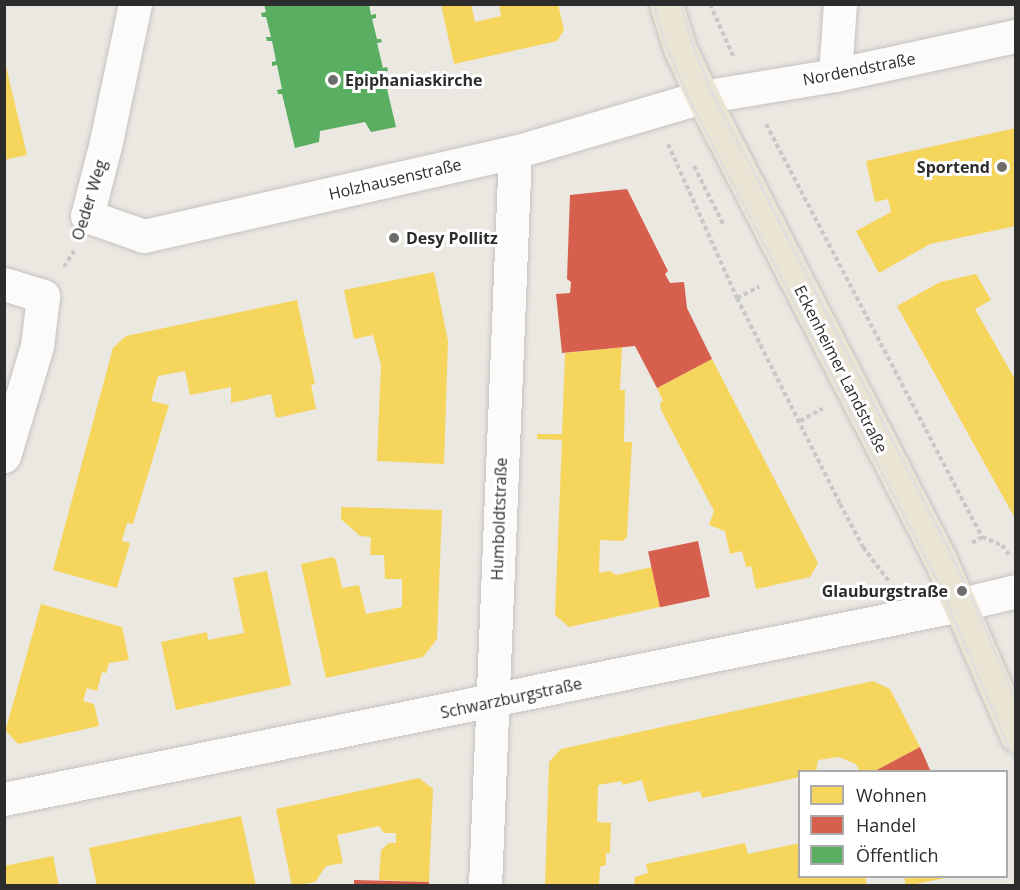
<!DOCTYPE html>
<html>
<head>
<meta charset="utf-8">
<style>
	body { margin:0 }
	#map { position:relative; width:1020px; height:890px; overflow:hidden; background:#ebe7e1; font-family:"Open Sans",sans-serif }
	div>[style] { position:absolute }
	.homes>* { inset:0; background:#f6d55c }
	.shops>* { inset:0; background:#d6604d; transform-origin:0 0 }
	.public>* { inset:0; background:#5aae61 }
	.path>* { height:4px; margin-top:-2px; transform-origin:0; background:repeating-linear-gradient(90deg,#c8c8c7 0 4.5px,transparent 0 7.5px) }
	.roads { filter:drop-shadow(0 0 2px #c4c3c3) drop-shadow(0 0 2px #c4c3c3) }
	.minor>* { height:33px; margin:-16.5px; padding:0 16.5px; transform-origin:16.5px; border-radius:16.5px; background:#fcfbfa }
	.major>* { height:33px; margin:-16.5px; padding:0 16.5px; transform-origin:16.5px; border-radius:16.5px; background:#e9e4d3 }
	.tram>* { height:1.5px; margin:-0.75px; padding:0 0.75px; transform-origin:0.75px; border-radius:0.75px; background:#dedee0 }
	.dots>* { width:16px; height:16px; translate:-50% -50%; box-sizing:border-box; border:3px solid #fff; border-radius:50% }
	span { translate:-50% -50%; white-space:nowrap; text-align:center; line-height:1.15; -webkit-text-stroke:6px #fff; paint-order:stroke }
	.street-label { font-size:16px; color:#2c2c2c }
	.poi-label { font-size:16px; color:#2c2c2c; font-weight:700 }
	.left { translate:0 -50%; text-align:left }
	.right { translate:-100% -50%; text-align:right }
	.frame { position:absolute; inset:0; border:6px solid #2c2c2c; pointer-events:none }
	.legend { position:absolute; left:798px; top:770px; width:210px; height:108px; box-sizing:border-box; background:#fff; border:2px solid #ababab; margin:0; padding:8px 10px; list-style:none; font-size:18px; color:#2c2c2c }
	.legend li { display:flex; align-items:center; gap:12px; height:30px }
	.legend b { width:30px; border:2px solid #ababab }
</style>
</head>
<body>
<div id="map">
	<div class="homes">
		<i style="clip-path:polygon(441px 4px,471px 4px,475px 22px,501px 16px,499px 4px,558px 4px,564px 30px,557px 41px,454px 64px)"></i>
		<i style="clip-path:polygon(4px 58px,27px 155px,4px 160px)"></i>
		<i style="clip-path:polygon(1016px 128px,1016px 226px,930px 244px,879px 273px,856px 231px,891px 212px,888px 199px,875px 202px,866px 161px)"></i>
		<i style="clip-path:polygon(434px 272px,448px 341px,444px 464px,377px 461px,381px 365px,373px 335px,354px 339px,344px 290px)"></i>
		<i style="clip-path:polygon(976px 274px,991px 300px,975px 309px,1016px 381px,1016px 520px,897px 306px,940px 282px)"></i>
		<i style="clip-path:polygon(297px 300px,315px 384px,311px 385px,316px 409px,276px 418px,271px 394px,231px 403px,231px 387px,190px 395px,185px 371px,158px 376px,151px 401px,169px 405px,133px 524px,127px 523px,122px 541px,130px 543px,117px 588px,53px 570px,113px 348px,126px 336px)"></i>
		<i style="clip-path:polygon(622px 347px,620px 390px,625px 390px,624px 442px,632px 442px,627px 537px,623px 541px,600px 540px,599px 573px,610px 571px,616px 575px,652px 567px,660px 607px,569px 627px,555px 615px,562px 440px,537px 439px,537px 434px,562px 434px,565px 353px)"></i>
		<i style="clip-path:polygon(712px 359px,818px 563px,810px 577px,756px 589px,751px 566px,746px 567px,742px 551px,730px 554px,725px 531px,709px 525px,714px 511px,661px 410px,660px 403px,663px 401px,657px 388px)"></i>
		<i style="clip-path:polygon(341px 507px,442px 510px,437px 639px,423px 657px,326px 678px,301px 564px,333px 557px,336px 560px,342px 588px,359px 585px,366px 614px,402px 607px,402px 579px,385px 579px,384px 555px,370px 555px,371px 537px,360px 536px,341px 519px)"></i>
		<i style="clip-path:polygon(267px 571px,291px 685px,176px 710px,161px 642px,207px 632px,208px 640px,244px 633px,233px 578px)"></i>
		<i style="clip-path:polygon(41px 604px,122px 627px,129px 660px,109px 663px,106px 673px,102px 672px,97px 691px,87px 688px,83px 701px,94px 704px,99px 726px,18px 744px,6px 731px,7px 725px)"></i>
		<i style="clip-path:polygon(873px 681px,890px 689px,920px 747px,873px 772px,860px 772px,856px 764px,839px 757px,818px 760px,816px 772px,800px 772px,800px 777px,702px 798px,700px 791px,648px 802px,642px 780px,622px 785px,622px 781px,598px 785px,597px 822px,611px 823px,610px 853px,606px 853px,606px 865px,600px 867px,599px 884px,545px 886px,549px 762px,561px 749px)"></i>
		<i style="clip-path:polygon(419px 778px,433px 789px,429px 882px,379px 880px,381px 850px,389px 843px,396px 843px,396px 833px,384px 833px,379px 826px,337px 835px,343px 863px,326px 866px,315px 882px,292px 886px,276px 809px)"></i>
		<i style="clip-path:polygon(241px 816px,256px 886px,97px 886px,89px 848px)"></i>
		<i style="clip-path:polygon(745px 843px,748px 854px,800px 843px,800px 876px,865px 876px,867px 886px,634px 886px,635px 877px,648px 873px,646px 864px)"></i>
		<i style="clip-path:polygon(53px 856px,59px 886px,4px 886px,4px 866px)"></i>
		<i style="clip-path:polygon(904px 876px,945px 876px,945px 878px,906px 886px)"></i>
	</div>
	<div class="shops">
		<i style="clip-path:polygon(627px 189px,668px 271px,665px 274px,670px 283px,684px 282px,687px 308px,712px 359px,657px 388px,635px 346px,562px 353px,556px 294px,570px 293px,571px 282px,567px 279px,570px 195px)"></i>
		<i style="left:698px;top:541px;width:57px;height:51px;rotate:78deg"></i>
		<i style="clip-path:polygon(920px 747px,931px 772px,873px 772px)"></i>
		<i style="clip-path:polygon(354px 880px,429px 882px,429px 886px,354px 886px)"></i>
	</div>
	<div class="public">
		<i style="clip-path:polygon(264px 4px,369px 4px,371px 15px,376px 14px,376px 18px,372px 19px,377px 39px,381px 39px,382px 42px,377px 43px,383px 68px,387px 67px,388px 71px,383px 72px,396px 127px,371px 132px,365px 122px,320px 131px,319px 142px,295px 148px,282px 94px,278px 94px,277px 90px,282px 89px,277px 65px,272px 66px,272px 62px,276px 61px,272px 41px,267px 41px,266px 37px,271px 37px,266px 17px,262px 17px,261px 13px,266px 12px)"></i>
	</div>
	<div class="path">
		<i style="left:710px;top:4px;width:57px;rotate:66.1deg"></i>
		<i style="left:766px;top:124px;width:466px;rotate:62.4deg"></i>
		<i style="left:668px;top:144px;width:169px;rotate:65.9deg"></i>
		<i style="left:737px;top:298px;width:230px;rotate:63.4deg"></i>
		<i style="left:840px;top:504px;width:49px;rotate:61.9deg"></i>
		<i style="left:863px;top:547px;width:45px;rotate:53.1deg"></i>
		<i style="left:694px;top:166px;width:67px;rotate:63.4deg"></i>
		<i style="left:64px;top:267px;width:19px;rotate:-58deg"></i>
		<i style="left:737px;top:298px;width:25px;rotate:-27deg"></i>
		<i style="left:800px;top:421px;width:26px;rotate:-29deg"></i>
		<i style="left:972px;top:543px;width:12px;rotate:-31deg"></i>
		<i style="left:982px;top:537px;width:22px;rotate:22deg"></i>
		<i style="left:1002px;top:545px;width:14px;rotate:54deg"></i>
	</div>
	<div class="roads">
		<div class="minor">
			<i style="left:135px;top:4px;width:141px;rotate:101.9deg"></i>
			<i style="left:106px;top:142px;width:76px;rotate:104.4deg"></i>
			<i style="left:87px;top:216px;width:60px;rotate:19.3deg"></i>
			<i style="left:144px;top:236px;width:380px;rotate:-12.8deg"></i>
			<i style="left:515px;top:152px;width:195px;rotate:-16.4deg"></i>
			<i style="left:702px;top:97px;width:135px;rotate:-9.4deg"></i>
			<i style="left:835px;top:75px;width:185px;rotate:-12.2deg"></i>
			<i style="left:835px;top:75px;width:71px;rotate:-86deg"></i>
			<i style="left:4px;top:284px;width:41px;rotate:17.1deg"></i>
			<i style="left:43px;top:296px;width:50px;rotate:96.8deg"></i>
			<i style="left:37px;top:346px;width:115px;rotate:106.7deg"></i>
			<i style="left:4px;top:799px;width:965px;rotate:-11.47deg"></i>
			<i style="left:950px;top:607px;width:68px;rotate:-13.6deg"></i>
			<i style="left:485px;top:886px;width:735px;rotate:-87.66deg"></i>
		</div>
		<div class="major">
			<i style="left:666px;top:4px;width:47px;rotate:72.7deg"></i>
			<i style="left:680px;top:49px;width:68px;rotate:64.6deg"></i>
			<i style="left:709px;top:110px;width:505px;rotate:62.78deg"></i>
			<i style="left:940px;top:559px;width:192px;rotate:66.6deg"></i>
		</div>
	</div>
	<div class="tram">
		<i style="left:654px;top:4px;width:43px;rotate:73.7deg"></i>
		<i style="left:666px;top:45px;width:60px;rotate:66.4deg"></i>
		<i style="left:690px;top:100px;width:546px;rotate:62.73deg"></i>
		<i style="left:940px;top:585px;width:194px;rotate:67deg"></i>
		<i style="left:681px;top:4px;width:54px;rotate:72.9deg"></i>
		<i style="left:697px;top:56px;width:43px;rotate:66.4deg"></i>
		<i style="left:714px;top:95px;width:516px;rotate:62.64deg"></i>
		<i style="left:951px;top:553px;width:74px;rotate:65.2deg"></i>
		<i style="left:982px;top:620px;width:87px;rotate:67deg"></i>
	</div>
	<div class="dots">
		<i style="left:333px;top:80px;background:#6f6d6b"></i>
		<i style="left:1002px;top:167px;background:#6f6d6b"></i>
		<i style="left:394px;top:238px;background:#6f6d6b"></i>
		<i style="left:962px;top:591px;background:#6f6d6b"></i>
	</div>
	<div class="street-label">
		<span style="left:859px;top:69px;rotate:-11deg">Nordendstraße</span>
		<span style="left:395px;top:179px;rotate:-13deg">Holzhausenstraße</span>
		<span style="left:89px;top:200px;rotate:-73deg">Oeder Weg</span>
		<span style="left:841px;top:369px;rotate:63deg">Eckenheimer Landstraße</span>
		<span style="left:499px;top:519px;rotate:-88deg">Humboldtstraße</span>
		<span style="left:511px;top:698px;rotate:-12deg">Schwarzburgstraße</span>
	</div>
	<div class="poi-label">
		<span class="left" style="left:345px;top:80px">Epiphaniaskirche</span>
		<span class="right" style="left:990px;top:167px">Sportend</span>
		<span class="left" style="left:406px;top:238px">Desy Pollitz</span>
		<span class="right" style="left:948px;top:591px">Glauburgstraße</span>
	</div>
	<div class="frame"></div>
	<ul class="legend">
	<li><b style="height:16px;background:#f6d55c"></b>Wohnen</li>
	<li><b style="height:16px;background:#d6604d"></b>Handel</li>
	<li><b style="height:16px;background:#5aae61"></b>Öffentlich</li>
	</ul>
</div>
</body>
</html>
